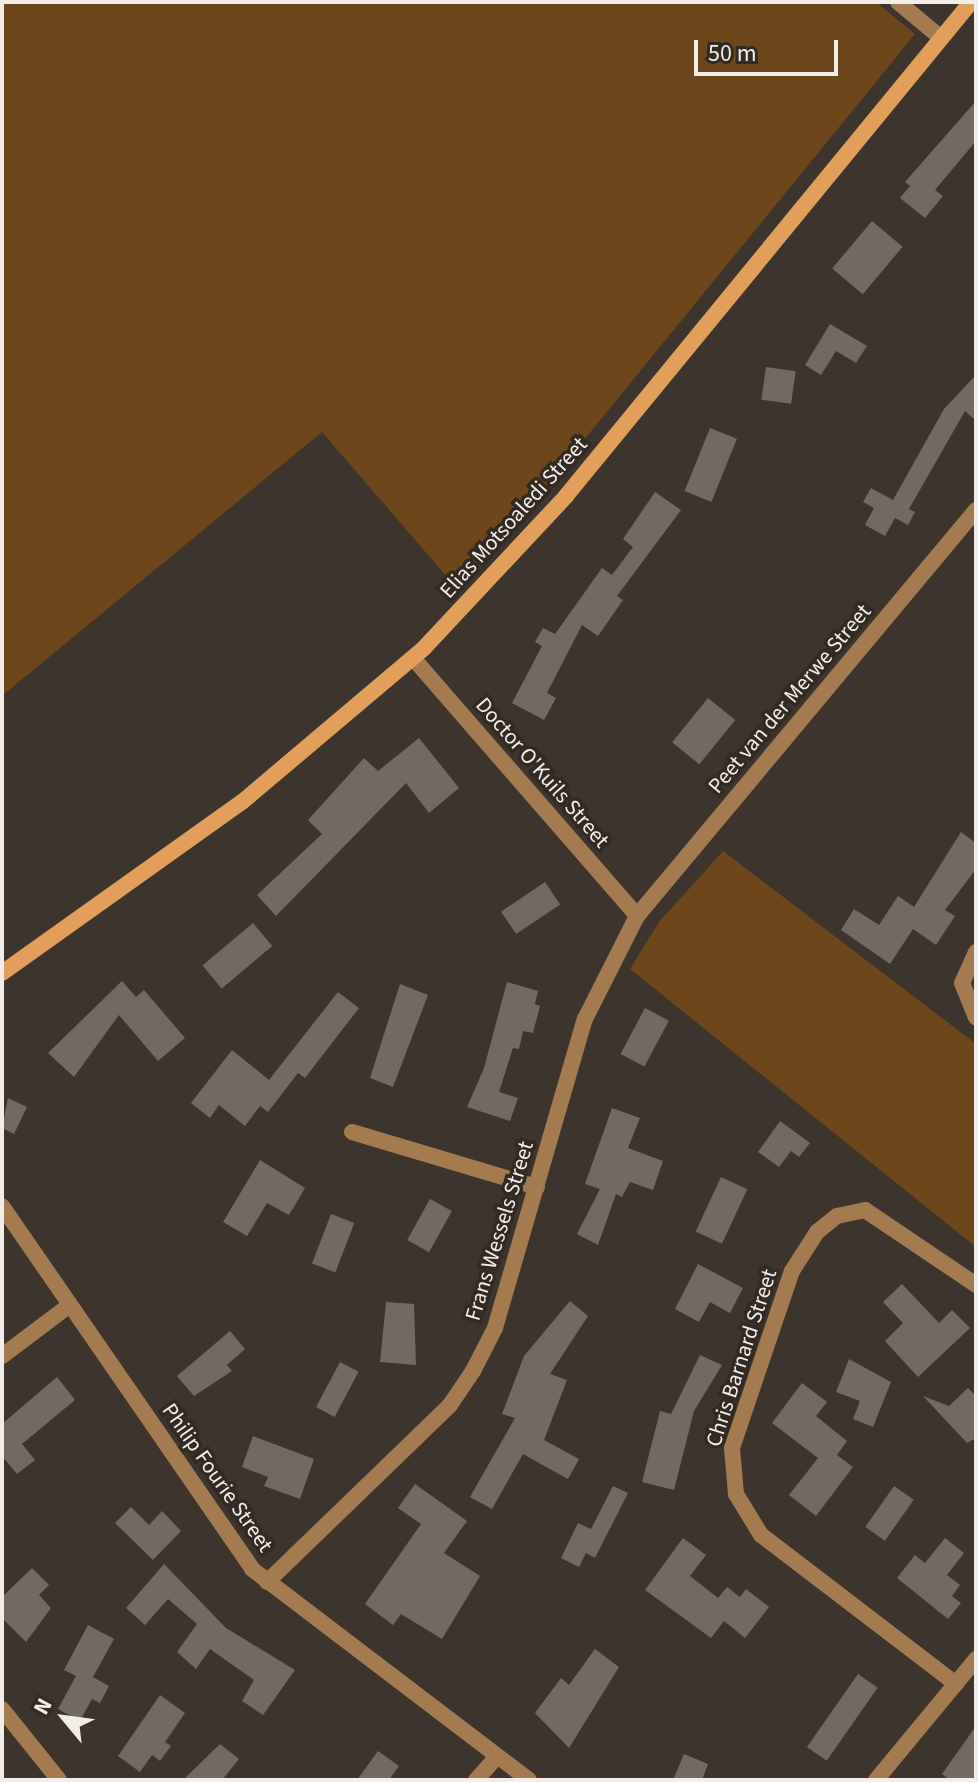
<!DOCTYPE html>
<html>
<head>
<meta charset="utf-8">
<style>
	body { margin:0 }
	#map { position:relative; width:978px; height:1782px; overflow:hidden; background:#3d352d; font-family:"Source Sans 3",sans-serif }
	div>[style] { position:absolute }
	.green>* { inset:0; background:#6d461c }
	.building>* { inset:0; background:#726961; transform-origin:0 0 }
	.street>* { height:16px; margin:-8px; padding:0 8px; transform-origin:8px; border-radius:8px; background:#a47a51 }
	.secondary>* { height:16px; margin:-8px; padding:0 8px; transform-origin:8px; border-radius:8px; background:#e29f5c }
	span { translate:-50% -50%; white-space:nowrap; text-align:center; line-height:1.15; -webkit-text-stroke:7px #322a23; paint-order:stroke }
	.street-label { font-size:22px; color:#f2ede8 }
	.frame { position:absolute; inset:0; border:4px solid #f2ede8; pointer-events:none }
	.north { position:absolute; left:24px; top:1678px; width:80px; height:80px; -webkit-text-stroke:6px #322a23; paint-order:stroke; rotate:299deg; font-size:22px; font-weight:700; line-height:32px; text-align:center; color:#f2ede8 }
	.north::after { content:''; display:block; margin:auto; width:28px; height:36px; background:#f2ede8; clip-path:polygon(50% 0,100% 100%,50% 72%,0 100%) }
	.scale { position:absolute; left:694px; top:40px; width:144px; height:36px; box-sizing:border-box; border:4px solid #f2ede8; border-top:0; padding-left:10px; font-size:24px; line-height:28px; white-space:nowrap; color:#f2ede8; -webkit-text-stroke:6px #322a23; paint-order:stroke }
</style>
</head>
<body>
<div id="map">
	<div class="green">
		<i style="clip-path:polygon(2px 2px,876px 2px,915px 34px,460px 592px,322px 432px,3px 695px)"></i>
		<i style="clip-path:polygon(723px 851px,976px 1044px,976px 1247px,630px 969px,659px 922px)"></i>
	</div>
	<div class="building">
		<i style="clip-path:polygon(976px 101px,976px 141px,935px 190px,943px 196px,925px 218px,900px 198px,910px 186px,905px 182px)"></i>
		<i style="left:872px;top:221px;width:40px;height:62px;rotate:40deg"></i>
		<i style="clip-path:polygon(830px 324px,867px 346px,856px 363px,836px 351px,821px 375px,805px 365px)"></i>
		<i style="left:766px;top:367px;width:30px;height:33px;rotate:8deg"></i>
		<i style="clip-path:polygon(976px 375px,976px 421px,965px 411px,909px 509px,915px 512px,908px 525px,895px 518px,885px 536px,865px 525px,874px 508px,863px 502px,871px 488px,893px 500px,944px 409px)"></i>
		<i style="left:710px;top:428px;width:29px;height:68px;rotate:22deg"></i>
		<i style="clip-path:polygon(655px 492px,681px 510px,617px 596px,623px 600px,598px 636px,582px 625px,547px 693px,556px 698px,544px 720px,512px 703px,542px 646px,535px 642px,543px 628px,555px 634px,602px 568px,612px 575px,633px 547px,623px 539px)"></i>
		<i style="left:708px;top:698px;width:35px;height:57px;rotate:39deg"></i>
		<i style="clip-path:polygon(419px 738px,459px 788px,429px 813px,406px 783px,276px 916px,257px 895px,322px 834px,308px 820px,364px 758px,378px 771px)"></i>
		<i style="clip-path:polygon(961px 832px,976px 843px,976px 869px,945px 910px,955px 916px,936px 945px,913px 929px,890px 964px,841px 930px,854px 909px,879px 925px,898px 896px,914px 907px)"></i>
		<i style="left:545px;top:882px;width:27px;height:53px;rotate:56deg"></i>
		<i style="left:253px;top:923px;width:30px;height:66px;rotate:50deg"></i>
		<i style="clip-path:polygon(122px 981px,136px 997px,144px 990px,185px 1038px,158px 1061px,119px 1015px,74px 1077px,48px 1053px)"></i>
		<i style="clip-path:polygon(507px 982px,538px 991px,535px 1004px,540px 1006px,533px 1033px,523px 1031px,519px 1049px,513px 1048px,499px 1092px,518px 1098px,510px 1121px,467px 1107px,484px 1068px)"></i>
		<i style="clip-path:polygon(400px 984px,428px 995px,393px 1087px,370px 1078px)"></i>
		<i style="clip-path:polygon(338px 992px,359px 1008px,305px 1078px,298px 1073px,268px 1112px,260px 1106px,245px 1126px,219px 1105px,210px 1118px,191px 1103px,232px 1050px,269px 1080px)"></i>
		<i style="left:645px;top:1008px;width:27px;height:52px;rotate:28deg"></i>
		<i style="clip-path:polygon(8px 1098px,27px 1107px,14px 1134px,2px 1128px)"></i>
		<i style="clip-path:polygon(612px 1108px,640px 1118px,628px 1148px,663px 1161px,653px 1190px,630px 1182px,622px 1197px,616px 1194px,598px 1245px,577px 1234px,600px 1189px,585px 1184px)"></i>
		<i style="clip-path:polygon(780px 1121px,810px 1143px,799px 1157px,791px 1151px,779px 1167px,758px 1152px)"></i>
		<i style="clip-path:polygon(260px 1160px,305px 1188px,289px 1215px,267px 1203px,247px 1236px,223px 1222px)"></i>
		<i style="left:721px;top:1177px;width:29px;height:60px;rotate:25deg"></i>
		<i style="left:430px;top:1199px;width:25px;height:47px;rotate:29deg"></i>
		<i style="left:331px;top:1214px;width:25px;height:53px;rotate:21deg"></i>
		<i style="clip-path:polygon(698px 1264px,743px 1288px,730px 1313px,710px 1302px,699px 1322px,675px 1309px)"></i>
		<i style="clip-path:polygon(902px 1284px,939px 1323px,952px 1310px,970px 1328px,918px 1377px,885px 1341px,903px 1323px,883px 1302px)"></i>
		<i style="clip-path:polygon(570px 1301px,588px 1316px,550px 1374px,567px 1380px,544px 1440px,579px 1459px,568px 1479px,523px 1454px,492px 1509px,470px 1497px,515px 1418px,502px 1414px,524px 1356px)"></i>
		<i style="clip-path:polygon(386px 1302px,414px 1304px,416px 1365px,380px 1362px)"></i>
		<i style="clip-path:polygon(230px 1331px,245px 1349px,227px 1365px,232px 1371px,194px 1396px,177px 1376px)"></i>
		<i style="clip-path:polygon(700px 1355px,722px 1365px,694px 1411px,674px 1490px,642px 1482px,660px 1411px,671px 1414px)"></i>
		<i style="clip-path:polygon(849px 1359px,891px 1382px,873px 1427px,853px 1419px,860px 1401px,836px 1392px)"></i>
		<i style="left:340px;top:1362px;width:21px;height:51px;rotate:28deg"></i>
		<i style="clip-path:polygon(57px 1377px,75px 1400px,22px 1444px,35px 1460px,17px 1474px,2px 1456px,2px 1424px)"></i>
		<i style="clip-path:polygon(802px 1383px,827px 1402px,816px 1416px,847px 1441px,837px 1455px,853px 1467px,816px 1516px,789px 1495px,818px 1458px,772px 1423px)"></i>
		<i style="clip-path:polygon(968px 1388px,976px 1396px,976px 1438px,967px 1443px,923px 1396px,949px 1406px)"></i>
		<i style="clip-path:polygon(253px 1436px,314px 1459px,300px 1499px,264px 1486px,268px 1477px,242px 1467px)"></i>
		<i style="clip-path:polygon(415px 1484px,467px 1521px,444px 1553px,480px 1576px,442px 1639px,401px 1614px,393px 1625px,365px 1604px,421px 1524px,398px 1508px)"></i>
		<i style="clip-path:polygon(613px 1486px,628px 1493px,595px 1558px,586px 1553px,579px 1567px,561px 1558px,578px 1523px,591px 1529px)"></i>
		<i style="left:894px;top:1486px;width:24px;height:50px;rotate:35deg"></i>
		<i style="clip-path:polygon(131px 1507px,149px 1525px,162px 1511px,181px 1531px,153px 1560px,115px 1523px)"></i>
		<i style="clip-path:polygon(683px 1538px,706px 1555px,690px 1576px,718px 1598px,727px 1587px,740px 1597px,746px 1589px,769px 1607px,745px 1638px,724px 1621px,711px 1638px,645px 1590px)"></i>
		<i style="clip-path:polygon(945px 1538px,964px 1553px,947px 1575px,960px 1585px,952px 1596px,961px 1603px,948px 1619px,897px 1578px,915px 1555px,925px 1563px)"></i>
		<i style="clip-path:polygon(164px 1564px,226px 1628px,295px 1670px,263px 1715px,242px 1701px,254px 1680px,210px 1649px,196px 1669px,177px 1652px,197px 1624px,168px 1599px,145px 1625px,126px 1608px)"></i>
		<i style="clip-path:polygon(32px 1568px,49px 1585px,39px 1595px,51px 1608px,26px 1642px,2px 1618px,2px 1597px)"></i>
		<i style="clip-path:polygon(88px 1625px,114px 1639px,93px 1677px,109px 1686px,100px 1703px,92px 1699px,80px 1721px,58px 1709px,76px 1676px,64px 1670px)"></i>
		<i style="clip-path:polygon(595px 1649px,619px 1667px,569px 1748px,535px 1713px,561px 1678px,569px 1685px)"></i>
		<i style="left:858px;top:1674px;width:24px;height:89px;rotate:35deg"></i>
		<i style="clip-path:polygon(160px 1695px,185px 1713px,165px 1742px,171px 1746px,160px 1761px,152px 1755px,140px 1772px,118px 1756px)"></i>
		<i style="clip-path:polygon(976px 1726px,976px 1774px,972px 1780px,950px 1780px,942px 1774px)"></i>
		<i style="clip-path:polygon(220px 1744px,239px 1759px,222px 1780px,183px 1780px)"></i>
		<i style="clip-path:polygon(378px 1751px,399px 1766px,389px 1780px,357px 1780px)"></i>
		<i style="clip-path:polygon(684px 1754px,708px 1764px,702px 1780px,673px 1780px)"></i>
	</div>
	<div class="street">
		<i style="left:898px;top:2px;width:56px;rotate:39.9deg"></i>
		<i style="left:413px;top:658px;width:342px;rotate:49deg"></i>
		<i style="left:976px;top:952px;width:34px;rotate:114deg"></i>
		<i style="left:962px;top:983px;width:37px;rotate:68deg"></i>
		<i style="left:352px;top:1132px;width:193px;rotate:16.6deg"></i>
		<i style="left:2px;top:1206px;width:441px;rotate:55.4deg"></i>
		<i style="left:252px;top:1569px;width:348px;rotate:37.3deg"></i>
		<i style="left:2px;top:1356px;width:85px;rotate:-36.9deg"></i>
		<i style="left:267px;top:1582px;width:255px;rotate:-44deg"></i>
		<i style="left:450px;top:1405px;width:41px;rotate:-55.9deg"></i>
		<i style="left:473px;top:1371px;width:48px;rotate:-62.9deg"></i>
		<i style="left:495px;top:1328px;width:322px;rotate:-73.8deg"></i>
		<i style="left:585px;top:1019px;width:115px;rotate:-63.2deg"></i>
		<i style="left:637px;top:916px;width:529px;rotate:-50.14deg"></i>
		<i style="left:956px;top:1684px;width:245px;rotate:-142.6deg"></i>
		<i style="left:761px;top:1535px;width:48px;rotate:-121.4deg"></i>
		<i style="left:736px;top:1494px;width:46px;rotate:-95deg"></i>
		<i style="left:732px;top:1448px;width:187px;rotate:-71.3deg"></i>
		<i style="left:792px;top:1271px;width:46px;rotate:-57.3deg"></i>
		<i style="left:817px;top:1232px;width:26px;rotate:-39deg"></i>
		<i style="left:837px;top:1216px;width:29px;rotate:-12deg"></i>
		<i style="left:865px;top:1210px;width:134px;rotate:34deg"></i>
		<i style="left:2px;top:1709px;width:91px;rotate:51.2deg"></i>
		<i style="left:476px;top:1780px;width:31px;rotate:-48deg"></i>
		<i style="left:876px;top:1780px;width:157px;rotate:-50.4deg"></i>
	</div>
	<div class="secondary">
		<i style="left:2px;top:973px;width:295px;rotate:-35.5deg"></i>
		<i style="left:242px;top:802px;width:238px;rotate:-40.2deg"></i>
		<i style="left:424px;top:648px;width:208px;rotate:-46.9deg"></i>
		<i style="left:566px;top:496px;width:639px;rotate:-50.65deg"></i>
	</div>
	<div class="street-label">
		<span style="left:514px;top:518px;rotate:-48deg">Elias Motsoaledi Street</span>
		<span style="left:790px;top:699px;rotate:-50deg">Peet van der Merwe Street</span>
		<span style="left:542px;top:773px;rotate:49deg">Doctor O'Kuils Street</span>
		<span style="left:500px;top:1231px;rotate:-73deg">Frans Wessels Street</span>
		<span style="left:742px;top:1358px;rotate:-72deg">Chris Barnard Street</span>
		<span style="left:217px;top:1478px;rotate:55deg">Philip Fourie Street</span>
	</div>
	<div class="frame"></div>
	<div class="north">N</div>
	<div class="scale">50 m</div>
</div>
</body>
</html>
